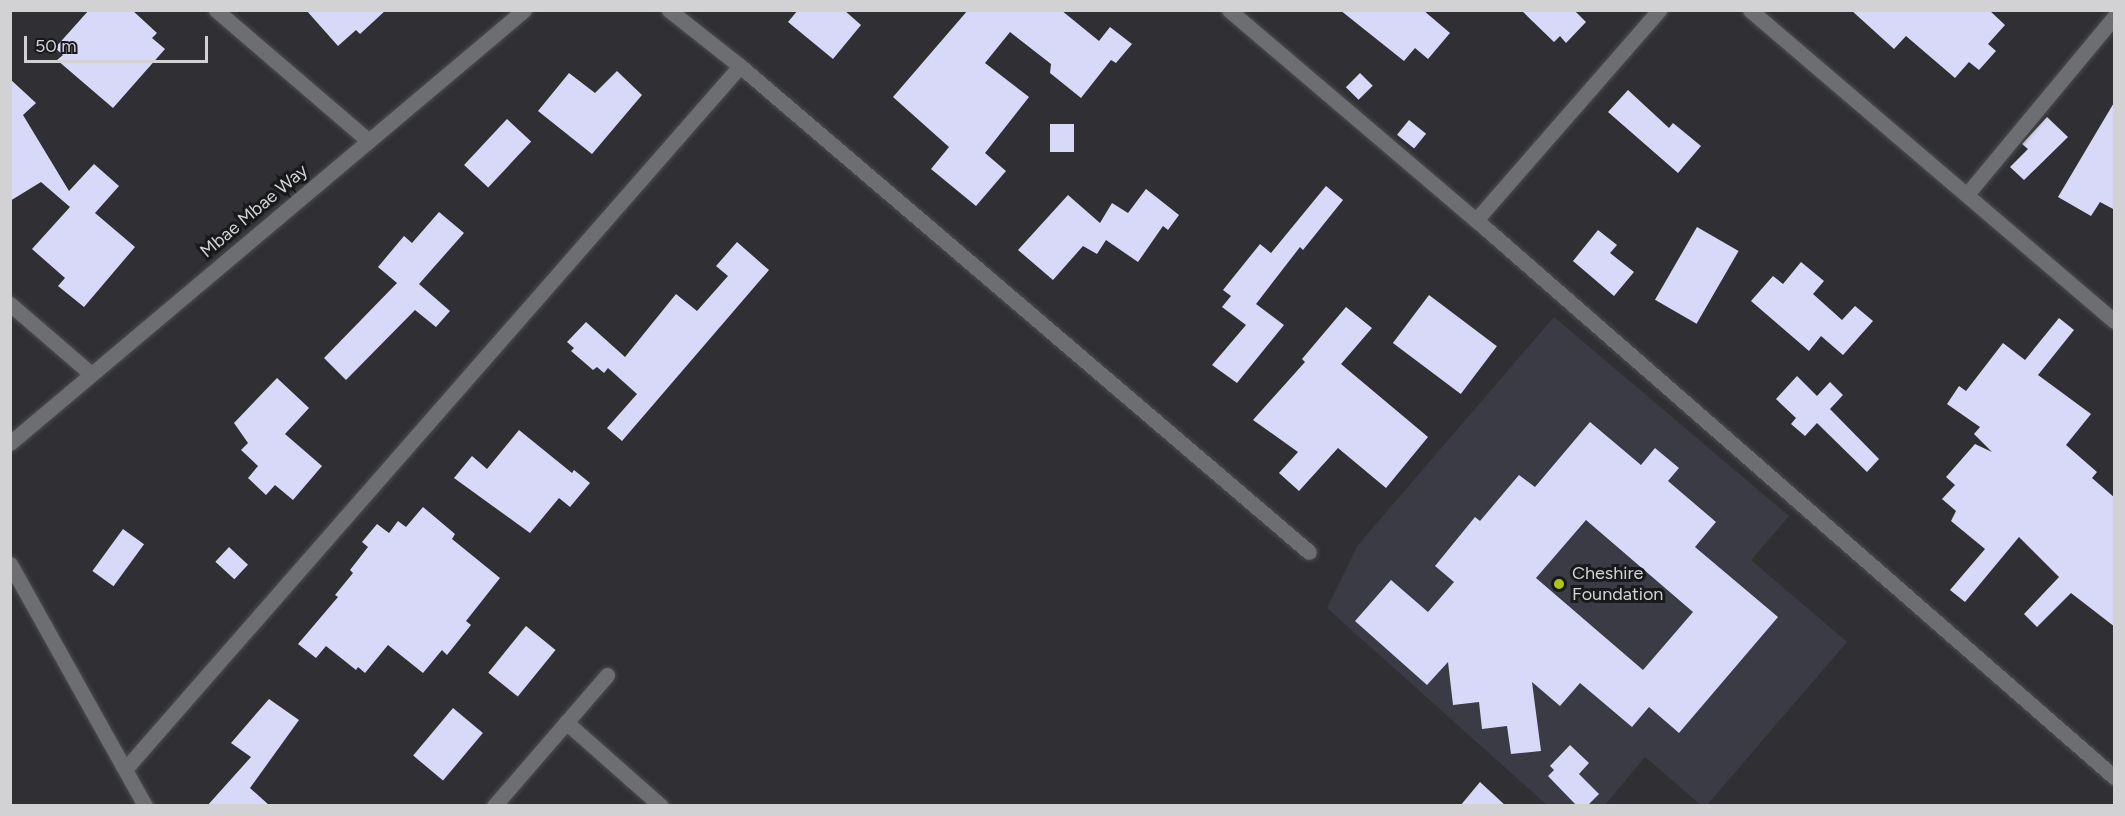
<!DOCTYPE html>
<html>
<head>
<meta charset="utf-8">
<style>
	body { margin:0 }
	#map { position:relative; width:2125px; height:816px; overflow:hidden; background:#303034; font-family:Figtree,sans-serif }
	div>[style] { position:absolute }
	.built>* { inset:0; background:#3a3b44 }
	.building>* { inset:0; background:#d8d9f9; transform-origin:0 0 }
	.roads { filter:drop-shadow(0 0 2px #4c4c50) drop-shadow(0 0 2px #4c4c50) }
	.street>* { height:15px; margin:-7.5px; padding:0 7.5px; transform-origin:7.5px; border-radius:7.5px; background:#6d6e72 }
	.secondary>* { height:15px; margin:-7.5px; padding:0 7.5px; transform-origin:7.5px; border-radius:7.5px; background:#6d6e72 }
	.dots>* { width:16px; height:16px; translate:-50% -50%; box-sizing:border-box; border:3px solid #18191a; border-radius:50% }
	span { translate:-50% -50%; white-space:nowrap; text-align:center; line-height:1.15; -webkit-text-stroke:6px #18191a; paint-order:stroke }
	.street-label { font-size:18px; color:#d2d2d5 }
	.poi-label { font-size:18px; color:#d2d2d5 }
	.left { translate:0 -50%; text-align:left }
	.frame { position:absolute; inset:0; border:12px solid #d2d2d5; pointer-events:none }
	.scale { position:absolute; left:24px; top:36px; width:184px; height:27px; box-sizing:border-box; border:3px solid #d2d2d5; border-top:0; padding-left:8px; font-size:18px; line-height:21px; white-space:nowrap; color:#d2d2d5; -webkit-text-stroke:4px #18191a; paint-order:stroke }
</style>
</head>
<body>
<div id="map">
	<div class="built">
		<i style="clip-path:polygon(1554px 317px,1789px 516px,1751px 560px,1847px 642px,1707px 805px,1701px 805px,1645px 757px,1605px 805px,1547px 805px,1327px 608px,1358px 545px)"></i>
	</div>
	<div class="building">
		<i style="clip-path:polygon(89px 10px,132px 10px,157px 33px,152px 38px,165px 49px,113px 108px,57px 60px,63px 55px,55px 48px)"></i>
		<i style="clip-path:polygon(306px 10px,386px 10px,360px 34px,356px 30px,338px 46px)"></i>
		<i style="clip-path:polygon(798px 10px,844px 10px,861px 25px,833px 59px,788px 22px)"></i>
		<i style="clip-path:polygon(968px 10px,1061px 10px,1099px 41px,1110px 27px,1132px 44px,1116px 63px,1111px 60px,1081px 98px,1050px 73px,1051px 64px,1010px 32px,985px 63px,1029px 97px,985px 153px,1006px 171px,976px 206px,931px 169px,949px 147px,893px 97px)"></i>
		<i style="clip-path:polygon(1340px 10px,1423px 10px,1450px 33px,1428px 59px,1415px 48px,1404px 61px)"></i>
		<i style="clip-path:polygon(1521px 10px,1574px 10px,1586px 22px,1566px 43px,1560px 36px,1554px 42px)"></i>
		<i style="clip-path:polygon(1851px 10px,1989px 10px,2005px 25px,1988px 44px,1996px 51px,1979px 70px,1969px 62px,1955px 78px,1906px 36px,1894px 49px)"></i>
		<i style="clip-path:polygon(617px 71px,642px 95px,592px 154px,538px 111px,569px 73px,595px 93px)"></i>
		<i style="left:1360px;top:73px;width:18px;height:20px;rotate:45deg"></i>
		<i style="clip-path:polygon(10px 79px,36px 103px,23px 115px,69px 191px,94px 164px,119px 186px,95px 213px,135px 247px,84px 307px,58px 286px,65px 278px,32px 249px,70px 207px,41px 182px,10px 201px)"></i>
		<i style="clip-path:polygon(1628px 90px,1669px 128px,1673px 123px,1701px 146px,1678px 173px,1608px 112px)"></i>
		<i style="clip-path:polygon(2115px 101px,2115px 210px,2100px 202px,2091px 216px,2058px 197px)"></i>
		<i style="clip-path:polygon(2047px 117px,2068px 137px,2024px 180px,2010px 167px,2028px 149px,2022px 144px)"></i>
		<i style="left:507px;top:119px;width:33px;height:63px;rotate:43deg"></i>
		<i style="left:1409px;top:120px;width:22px;height:19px;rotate:39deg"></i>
		<i style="left:1050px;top:124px;width:24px;height:28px"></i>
		<i style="clip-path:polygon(1326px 186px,1343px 200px,1303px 250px,1300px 247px,1256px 304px,1284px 325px,1237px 383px,1212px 365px,1246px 325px,1222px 307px,1231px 296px,1223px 290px,1260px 244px,1271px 253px)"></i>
		<i style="clip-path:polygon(1146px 189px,1179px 215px,1168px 230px,1163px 226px,1138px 262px,1106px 240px,1097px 254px,1083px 246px,1053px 280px,1018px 250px,1068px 195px,1100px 223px,1112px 203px,1128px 213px)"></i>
		<i style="clip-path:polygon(439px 212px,464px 233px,419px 284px,450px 311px,436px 327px,415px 310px,346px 380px,324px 358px,397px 283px,378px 267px,404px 236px,412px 243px)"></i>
		<i style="left:1697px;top:227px;width:48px;height:84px;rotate:30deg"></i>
		<i style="clip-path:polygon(1598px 230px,1617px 245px,1610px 253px,1634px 272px,1614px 296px,1573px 261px)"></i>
		<i style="clip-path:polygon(737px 242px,769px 270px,622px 441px,607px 428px,637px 394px,608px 368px,604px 373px,597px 367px,593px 370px,571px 351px,574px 348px,567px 342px,586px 322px,625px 357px,676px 294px,697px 311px,728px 276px,716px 266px)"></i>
		<i style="clip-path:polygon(1801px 262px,1824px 281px,1813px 294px,1842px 320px,1855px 306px,1873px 321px,1843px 355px,1821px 336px,1809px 351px,1751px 301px,1773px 276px,1783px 284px)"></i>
		<i style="left:1429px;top:295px;width:85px;height:60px;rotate:37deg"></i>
		<i style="clip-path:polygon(1346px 307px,1372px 328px,1341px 364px,1428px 437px,1386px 488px,1338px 448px,1299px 491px,1279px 473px,1298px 452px,1253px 420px,1305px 362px,1302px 359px)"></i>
		<i style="clip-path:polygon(2059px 318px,2074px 330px,2038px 375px,2091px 414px,2066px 445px,2097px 472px,2092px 478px,2115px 498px,2115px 627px,2071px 593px,2037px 627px,2024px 614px,2059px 577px,2019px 537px,1965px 602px,1950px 590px,1985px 549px,1951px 521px,1956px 511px,1942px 499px,1955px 485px,1946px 477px,1975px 444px,1992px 452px,1974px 434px,1980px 427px,1947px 404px,1959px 386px,1966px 391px,2003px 343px,2025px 360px)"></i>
		<i style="clip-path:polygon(1797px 376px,1817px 396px,1830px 382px,1843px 395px,1830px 409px,1879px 459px,1867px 472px,1817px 423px,1805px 436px,1791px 424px,1796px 418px,1776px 399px)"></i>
		<i style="clip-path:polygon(277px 378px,309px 408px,285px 434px,322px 466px,293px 500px,275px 485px,266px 495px,248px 478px,258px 466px,241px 450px,248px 443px,234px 423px)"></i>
		<i style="clip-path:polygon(evenodd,1590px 422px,1641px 465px,1655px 448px,1679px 468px,1668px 481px,1716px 522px,1695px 547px,1778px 617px,1679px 733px,1649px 707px,1632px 727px,1580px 683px,1560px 706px,1532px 682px,1541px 751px,1511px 754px,1507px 726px,1482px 729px,1479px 702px,1453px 705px,1448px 662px,1427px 685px,1355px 621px,1391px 580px,1428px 612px,1454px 582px,1435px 566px,1475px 517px,1480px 521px,1519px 475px,1535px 487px,1590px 422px,1586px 520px,1693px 612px,1643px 670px,1536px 578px,1586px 520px)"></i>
		<i style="clip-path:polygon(519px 430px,572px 473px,574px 470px,590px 483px,570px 507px,559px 498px,530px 533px,454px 478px,472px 456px,487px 469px)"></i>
		<i style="clip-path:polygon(423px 507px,455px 534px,452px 539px,500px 578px,466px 621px,471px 625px,447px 655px,442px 650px,423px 673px,388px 645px,365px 673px,358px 667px,356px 670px,326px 646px,316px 658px,298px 644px,338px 597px,335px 595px,353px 573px,350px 570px,368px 547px,362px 542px,377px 524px,389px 533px,398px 521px,406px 527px)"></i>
		<i style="left:123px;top:529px;width:26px;height:52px;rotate:36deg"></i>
		<i style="left:229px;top:547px;width:26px;height:20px;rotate:43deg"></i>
		<i style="left:526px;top:626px;width:38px;height:60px;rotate:39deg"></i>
		<i style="clip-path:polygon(269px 699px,299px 720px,250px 788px,270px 806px,207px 806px,251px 757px,231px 743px)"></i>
		<i style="left:453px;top:708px;width:39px;height:62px;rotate:40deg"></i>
		<i style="clip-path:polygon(1570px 745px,1589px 763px,1579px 774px,1599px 794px,1587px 806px,1577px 806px,1548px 776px,1554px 770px,1550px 766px)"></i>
		<i style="clip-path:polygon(1480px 782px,1506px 806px,1460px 806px)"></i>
	</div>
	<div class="roads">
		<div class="street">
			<i style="left:216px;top:10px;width:201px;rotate:40.6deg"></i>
			<i style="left:669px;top:10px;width:90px;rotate:38.3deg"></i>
			<i style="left:740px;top:66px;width:748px;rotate:40.5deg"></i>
			<i style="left:1229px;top:10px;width:324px;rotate:40.4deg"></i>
			<i style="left:1476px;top:220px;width:847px;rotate:41.12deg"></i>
			<i style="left:1750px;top:10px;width:479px;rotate:40.5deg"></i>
			<i style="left:1968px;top:193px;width:229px;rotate:-50.3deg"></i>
			<i style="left:1476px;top:220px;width:279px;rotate:-48.9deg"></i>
			<i style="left:10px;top:304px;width:106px;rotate:40.8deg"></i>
			<i style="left:10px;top:564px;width:277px;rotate:60.8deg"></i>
			<i style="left:566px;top:722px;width:127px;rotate:41.5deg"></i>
			<i style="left:127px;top:767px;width:931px;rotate:-48.83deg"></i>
			<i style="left:494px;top:806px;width:173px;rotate:-49.2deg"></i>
		</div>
		<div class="secondary">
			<i style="left:10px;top:443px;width:672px;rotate:-40.11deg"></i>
		</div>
	</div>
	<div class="dots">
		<i style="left:1559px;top:584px;background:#acc611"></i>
	</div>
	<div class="street-label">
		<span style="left:254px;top:211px;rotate:-40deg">Mbae Mbae Way</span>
	</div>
	<div class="poi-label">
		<span class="left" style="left:1572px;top:584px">Cheshire<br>Foundation</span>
	</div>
	<div class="frame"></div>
	<div class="scale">50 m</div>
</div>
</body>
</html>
